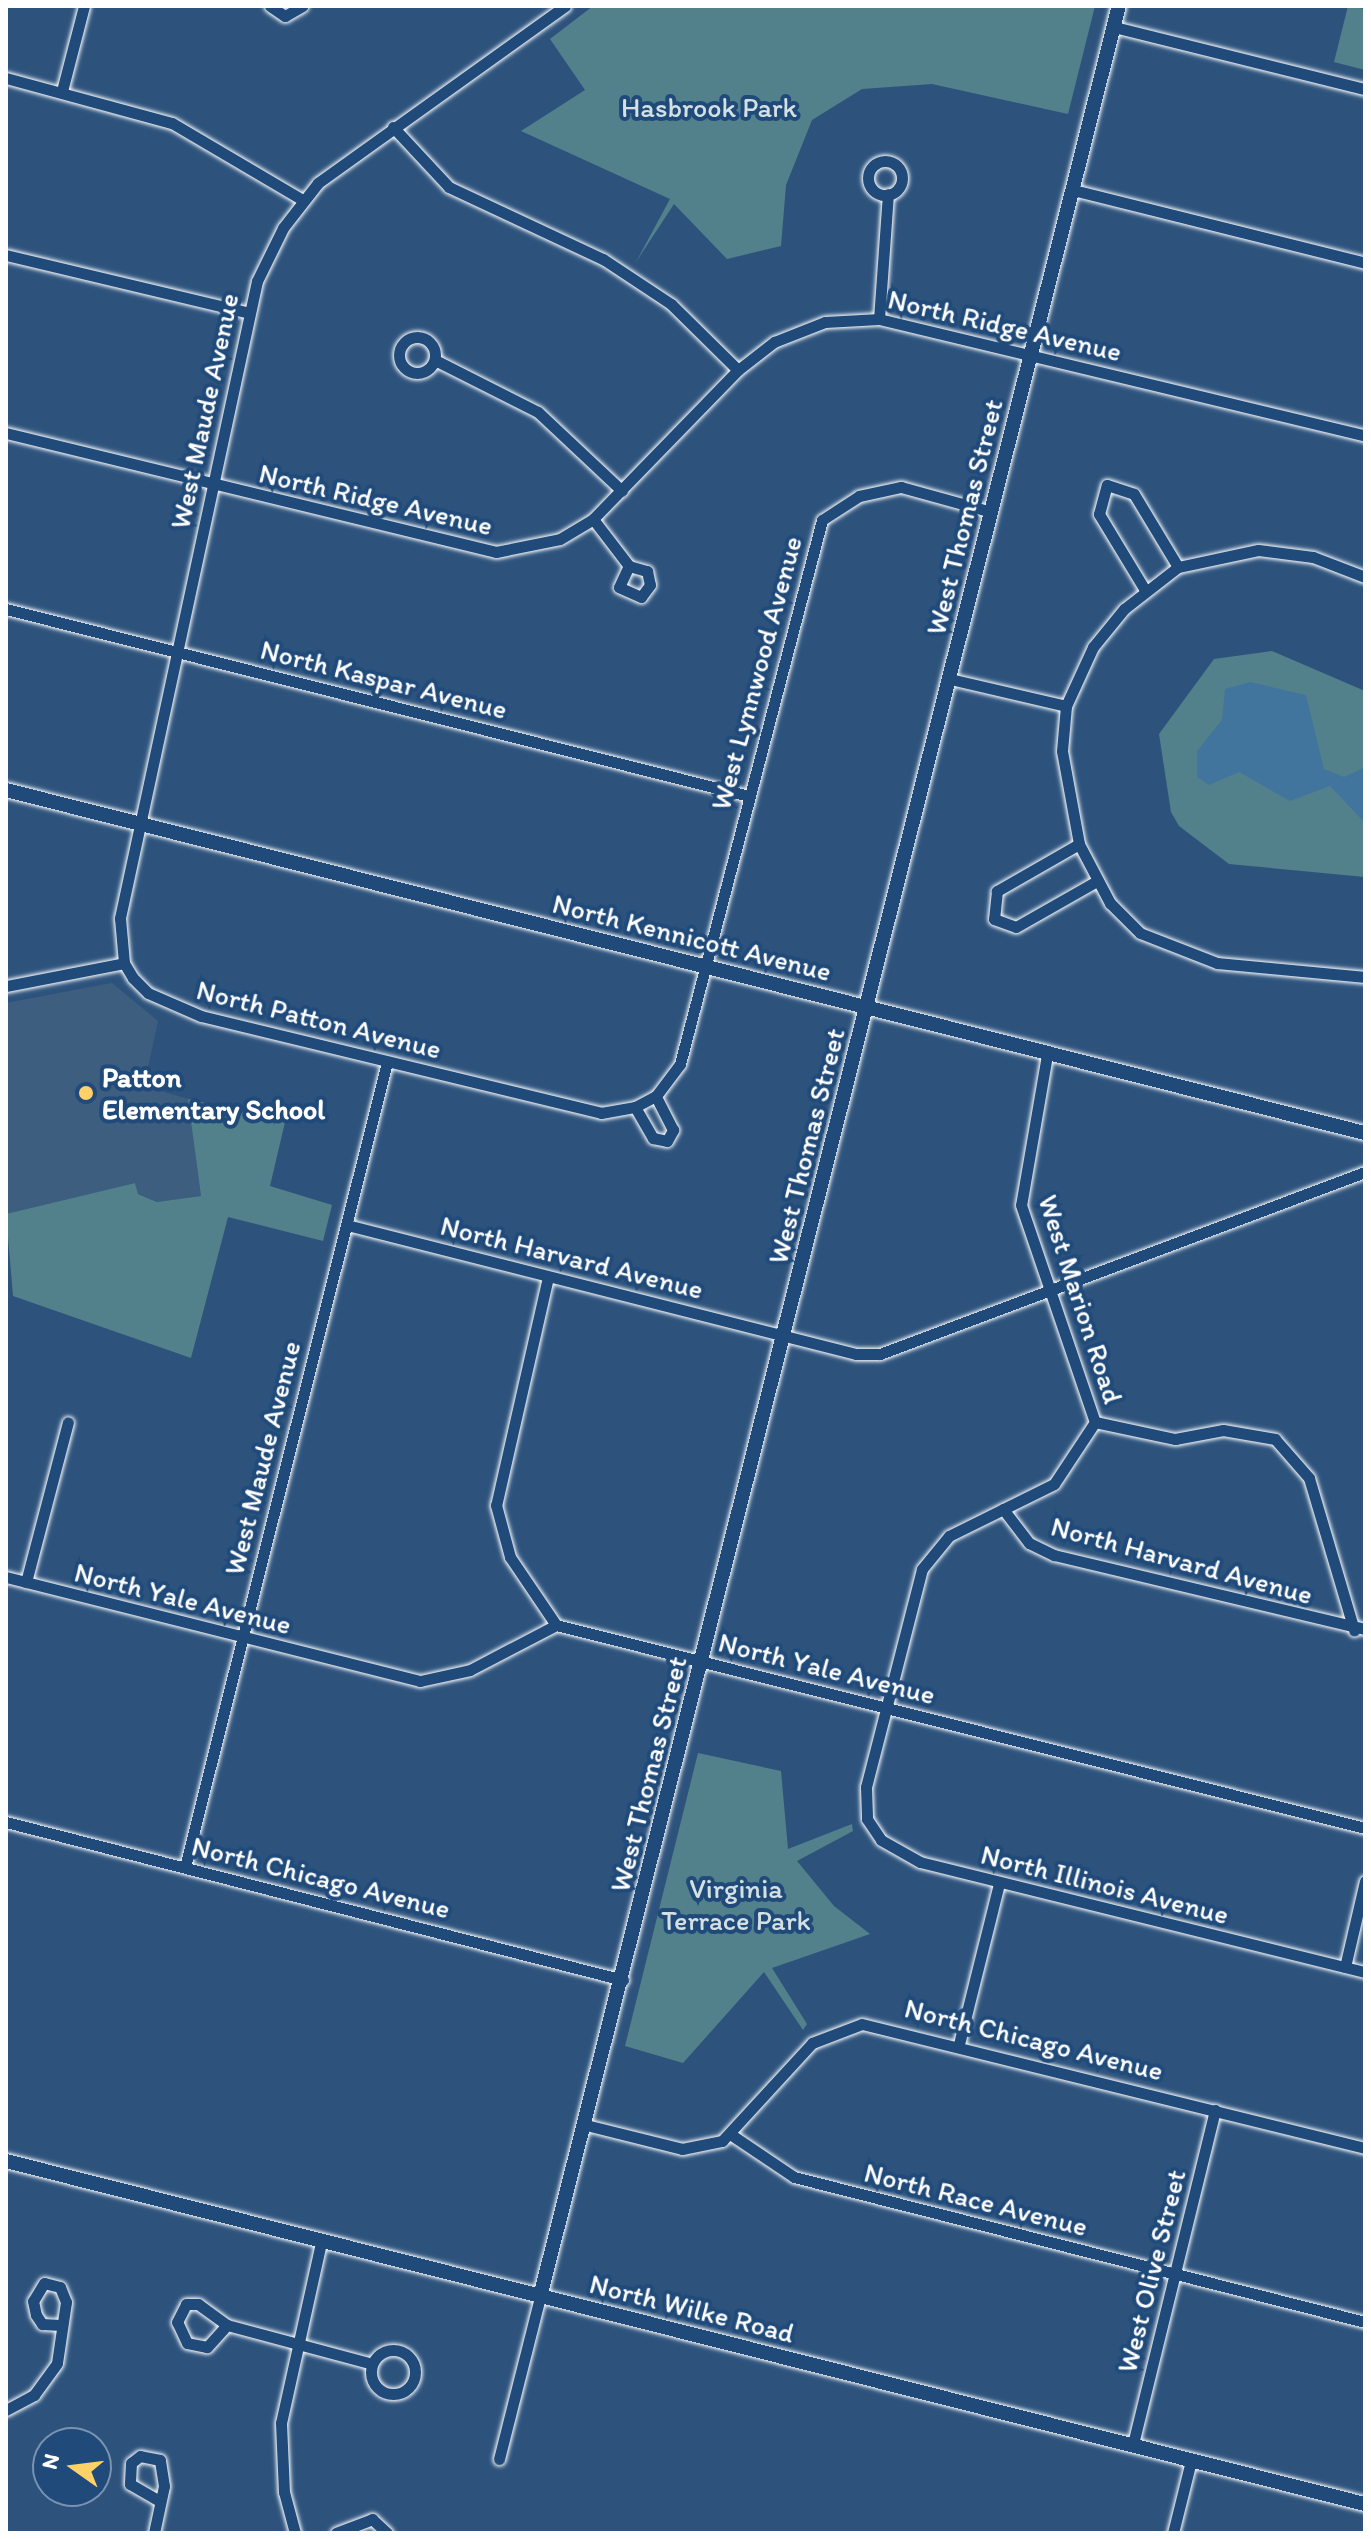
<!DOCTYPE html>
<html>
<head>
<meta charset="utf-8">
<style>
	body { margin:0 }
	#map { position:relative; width:1371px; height:2539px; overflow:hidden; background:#2d537d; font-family:Itim,sans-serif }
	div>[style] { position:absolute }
	.built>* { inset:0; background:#3e5e80 }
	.green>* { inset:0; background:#52818b }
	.water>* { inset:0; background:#41759e }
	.roads { filter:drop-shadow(0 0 2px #fff) drop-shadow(0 0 2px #fff) }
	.minor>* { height:11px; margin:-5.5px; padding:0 5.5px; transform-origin:5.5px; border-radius:5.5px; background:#1f4a7a }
	.minor>.ring { margin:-5.5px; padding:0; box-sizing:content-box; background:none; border:11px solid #1f4a7a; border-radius:50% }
	.tertiary>* { height:14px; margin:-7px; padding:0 7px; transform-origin:7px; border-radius:7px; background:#1f4a7a }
	.dots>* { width:22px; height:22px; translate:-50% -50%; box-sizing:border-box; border:4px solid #1f4a7a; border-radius:50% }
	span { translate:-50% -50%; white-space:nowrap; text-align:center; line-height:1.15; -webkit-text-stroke:8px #1f4a7a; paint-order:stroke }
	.park-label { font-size:28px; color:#d4e0e2 }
	.street-label { font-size:28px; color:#fff }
	.poi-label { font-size:28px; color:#fff; font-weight:700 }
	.left { translate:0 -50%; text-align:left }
	.frame { position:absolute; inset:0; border:8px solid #fff; pointer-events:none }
	.north { position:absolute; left:32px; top:2427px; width:80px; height:80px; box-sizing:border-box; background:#1f4a7a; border:2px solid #7992af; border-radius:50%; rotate:284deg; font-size:22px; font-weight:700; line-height:32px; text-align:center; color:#fff }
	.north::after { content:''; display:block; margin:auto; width:28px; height:36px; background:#ffd166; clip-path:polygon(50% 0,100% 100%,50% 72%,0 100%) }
</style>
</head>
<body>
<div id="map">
	<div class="built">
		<i style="clip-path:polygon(112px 983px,158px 1021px,144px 1086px,188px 1099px,201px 1196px,158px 1202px,137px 1193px,135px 1183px,6px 1214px,6px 1003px)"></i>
	</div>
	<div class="green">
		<i style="clip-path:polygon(593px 6px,1095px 6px,1068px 114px,932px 84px,862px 89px,812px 120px,786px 185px,781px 246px,727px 259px,674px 204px,636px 262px,670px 199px,521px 131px,585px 90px,550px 39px)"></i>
		<i style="clip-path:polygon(1348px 6px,1365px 9px,1365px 70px,1334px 62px)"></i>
		<i style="clip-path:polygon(1272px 651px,1365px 691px,1365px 877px,1229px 864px,1179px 826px,1171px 812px,1159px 734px,1214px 659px)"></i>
		<i style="clip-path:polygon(188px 1099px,285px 1122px,270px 1186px,332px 1205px,323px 1241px,228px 1217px,191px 1358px,13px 1296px,6px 1214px,135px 1183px,138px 1194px,157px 1202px,201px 1196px)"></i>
		<i style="clip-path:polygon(698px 1753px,781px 1771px,788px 1849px,852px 1824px,853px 1831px,797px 1861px,834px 1906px,870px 1934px,772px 1968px,807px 2024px,803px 2030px,764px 1972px,683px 2063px,625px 2046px)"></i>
	</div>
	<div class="water">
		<i style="clip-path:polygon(1250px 682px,1306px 695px,1324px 769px,1344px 777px,1365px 767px,1365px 823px,1330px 786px,1290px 801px,1239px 772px,1209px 785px,1197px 777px,1197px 751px,1222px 720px,1225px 689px)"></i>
	</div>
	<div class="roads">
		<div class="minor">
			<i style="left:270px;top:6px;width:18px;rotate:34deg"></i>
			<i style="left:285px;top:16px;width:20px;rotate:-30deg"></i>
			<i style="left:565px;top:6px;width:304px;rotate:144.4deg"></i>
			<i style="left:318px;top:183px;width:57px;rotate:127.9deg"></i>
			<i style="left:283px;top:228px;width:59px;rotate:116.1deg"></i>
			<i style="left:257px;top:281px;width:652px;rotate:102.14deg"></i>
			<i style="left:120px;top:918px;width:45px;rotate:84.9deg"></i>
			<i style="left:124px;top:963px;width:17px;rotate:59deg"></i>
			<i style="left:133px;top:978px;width:21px;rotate:45deg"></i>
			<i style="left:148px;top:993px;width:58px;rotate:23.5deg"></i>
			<i style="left:201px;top:1016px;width:412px;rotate:13.6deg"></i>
			<i style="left:601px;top:1113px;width:35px;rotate:-10deg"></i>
			<i style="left:635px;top:1107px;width:24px;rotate:-28deg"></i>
			<i style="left:656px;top:1096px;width:40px;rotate:-53deg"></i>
			<i style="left:680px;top:1064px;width:562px;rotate:-75.37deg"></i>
			<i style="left:822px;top:520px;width:44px;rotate:-33deg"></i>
			<i style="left:859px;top:496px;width:43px;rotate:-12.1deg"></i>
			<i style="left:901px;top:487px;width:94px;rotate:15.4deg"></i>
			<i style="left:1114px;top:27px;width:259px;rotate:13.9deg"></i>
			<i style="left:6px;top:78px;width:172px;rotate:15.2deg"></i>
			<i style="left:172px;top:123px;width:150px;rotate:30.5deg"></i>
			<i style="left:62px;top:91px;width:88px;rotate:-75.5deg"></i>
			<i style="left:393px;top:127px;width:82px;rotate:47deg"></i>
			<i style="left:449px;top:187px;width:170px;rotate:25.1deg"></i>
			<i style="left:603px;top:259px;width:82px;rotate:33.5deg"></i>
			<i style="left:671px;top:304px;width:94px;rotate:44.6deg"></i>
			<i class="ring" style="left:868px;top:161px;width:23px;height:23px"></i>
			<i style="left:1073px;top:190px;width:301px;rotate:14deg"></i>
			<i style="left:6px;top:255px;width:250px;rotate:13.4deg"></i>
			<i style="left:879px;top:319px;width:125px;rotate:-85.9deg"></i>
			<i class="ring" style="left:399px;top:337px;width:25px;height:25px"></i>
			<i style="left:435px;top:360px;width:115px;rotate:26.8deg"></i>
			<i style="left:538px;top:412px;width:115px;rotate:43.2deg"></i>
			<i style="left:6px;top:433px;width:504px;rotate:13.65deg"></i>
			<i style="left:496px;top:552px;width:65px;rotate:-11.5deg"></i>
			<i style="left:560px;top:539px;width:39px;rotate:-31deg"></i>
			<i style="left:593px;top:519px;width:208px;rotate:-45.8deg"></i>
			<i style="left:738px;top:370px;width:46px;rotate:-37.9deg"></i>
			<i style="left:774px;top:342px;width:55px;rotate:-21.4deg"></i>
			<i style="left:825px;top:322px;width:54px;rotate:-3.2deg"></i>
			<i style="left:879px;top:319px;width:500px;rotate:13.5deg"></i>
			<i style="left:593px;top:519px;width:59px;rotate:52.5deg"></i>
			<i style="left:629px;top:566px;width:19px;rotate:16deg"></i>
			<i style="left:647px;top:571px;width:14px;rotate:78deg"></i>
			<i style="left:650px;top:585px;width:15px;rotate:127deg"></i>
			<i style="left:641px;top:597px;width:24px;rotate:-156deg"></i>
			<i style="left:619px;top:587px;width:23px;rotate:-65deg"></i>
			<i style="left:1365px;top:577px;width:56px;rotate:-159deg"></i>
			<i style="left:1313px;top:557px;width:55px;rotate:-172.7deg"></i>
			<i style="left:1258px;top:550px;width:82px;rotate:168deg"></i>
			<i style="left:1178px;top:567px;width:68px;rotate:142.1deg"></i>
			<i style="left:1124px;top:609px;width:49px;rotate:129.2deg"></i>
			<i style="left:1093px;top:647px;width:65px;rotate:114.6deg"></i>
			<i style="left:1066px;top:706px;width:45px;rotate:95.1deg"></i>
			<i style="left:1062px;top:751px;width:95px;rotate:79.6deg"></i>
			<i style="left:1079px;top:844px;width:67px;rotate:62.3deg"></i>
			<i style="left:1110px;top:903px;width:42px;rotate:45deg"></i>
			<i style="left:1140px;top:933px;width:83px;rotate:21.3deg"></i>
			<i style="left:1217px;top:963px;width:149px;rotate:5.4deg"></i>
			<i style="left:1145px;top:590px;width:89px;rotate:-121.2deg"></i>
			<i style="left:1099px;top:514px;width:30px;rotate:-75deg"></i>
			<i style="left:1107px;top:485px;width:28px;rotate:18deg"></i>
			<i style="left:1134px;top:494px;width:85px;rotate:58.9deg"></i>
			<i style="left:6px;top:609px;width:766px;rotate:14.13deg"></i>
			<i style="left:950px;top:679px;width:119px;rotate:13.1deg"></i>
			<i style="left:1079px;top:844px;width:95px;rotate:150.2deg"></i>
			<i style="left:997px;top:891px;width:28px;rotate:96deg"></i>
			<i style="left:994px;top:919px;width:23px;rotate:20deg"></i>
			<i style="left:1016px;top:927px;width:93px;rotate:-29.6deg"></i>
			<i style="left:6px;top:986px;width:120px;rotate:-11deg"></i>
			<i style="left:1047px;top:1055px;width:152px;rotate:99.8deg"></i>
			<i style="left:1021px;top:1205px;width:229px;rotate:71.2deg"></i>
			<i style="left:1095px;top:1422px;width:74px;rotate:123.5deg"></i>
			<i style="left:1054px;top:1484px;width:117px;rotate:153.7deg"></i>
			<i style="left:949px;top:1536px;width:43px;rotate:129.3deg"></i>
			<i style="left:922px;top:1569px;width:225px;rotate:104.4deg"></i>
			<i style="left:866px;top:1787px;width:32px;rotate:88deg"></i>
			<i style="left:867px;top:1819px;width:25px;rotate:56deg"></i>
			<i style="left:881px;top:1840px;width:45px;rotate:29.4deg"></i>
			<i style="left:920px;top:1862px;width:458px;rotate:13.9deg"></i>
			<i style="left:635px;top:1107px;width:36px;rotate:60deg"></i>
			<i style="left:653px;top:1138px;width:14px;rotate:12deg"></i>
			<i style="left:667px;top:1141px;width:13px;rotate:-61deg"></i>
			<i style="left:673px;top:1130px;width:38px;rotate:-117deg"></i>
			<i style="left:347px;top:1225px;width:525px;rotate:14.22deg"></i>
			<i style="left:856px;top:1354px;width:24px"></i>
			<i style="left:880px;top:1354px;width:518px;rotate:-20.57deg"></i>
			<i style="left:548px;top:1277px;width:234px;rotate:102.8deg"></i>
			<i style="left:496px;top:1505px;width:54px;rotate:74.9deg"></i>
			<i style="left:510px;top:1557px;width:82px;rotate:55.9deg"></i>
			<i style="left:1095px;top:1422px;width:82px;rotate:12deg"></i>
			<i style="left:1175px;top:1439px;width:49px;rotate:-10.6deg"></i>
			<i style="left:1223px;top:1430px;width:53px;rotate:9.8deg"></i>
			<i style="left:1275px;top:1439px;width:52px;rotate:48.9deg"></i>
			<i style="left:1309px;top:1478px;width:159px;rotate:73.5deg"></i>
			<i style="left:1003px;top:1509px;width:43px;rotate:52.6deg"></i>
			<i style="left:1029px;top:1543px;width:28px;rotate:26deg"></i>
			<i style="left:1054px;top:1555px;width:320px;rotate:13.4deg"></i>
			<i style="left:6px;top:1577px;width:427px;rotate:14.1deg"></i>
			<i style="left:420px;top:1681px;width:51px;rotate:-12.4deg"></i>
			<i style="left:470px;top:1670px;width:97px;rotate:-27.6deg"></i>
			<i style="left:556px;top:1625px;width:834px;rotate:14.09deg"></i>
			<i style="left:26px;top:1582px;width:165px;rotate:-75.3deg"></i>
			<i style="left:6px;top:1822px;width:637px;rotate:14.36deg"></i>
			<i style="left:185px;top:1867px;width:830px;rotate:-75.91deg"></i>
			<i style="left:1345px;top:1967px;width:88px;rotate:-76.9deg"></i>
			<i style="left:959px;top:2044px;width:166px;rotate:-76deg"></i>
			<i style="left:586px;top:2125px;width:99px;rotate:14deg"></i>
			<i style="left:682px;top:2149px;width:41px;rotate:-11.3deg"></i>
			<i style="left:722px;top:2141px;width:133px;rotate:-47.4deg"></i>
			<i style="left:812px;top:2043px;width:53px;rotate:-20.8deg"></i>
			<i style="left:862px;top:2024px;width:518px;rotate:13.85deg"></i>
			<i style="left:733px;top:2136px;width:73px;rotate:33.9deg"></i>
			<i style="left:794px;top:2177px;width:589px;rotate:14.25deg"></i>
			<i style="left:227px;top:2325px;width:30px;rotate:132deg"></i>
			<i style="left:207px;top:2347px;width:20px;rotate:-169deg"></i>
			<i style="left:187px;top:2343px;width:23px;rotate:-115deg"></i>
			<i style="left:177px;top:2322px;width:20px;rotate:-63deg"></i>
			<i style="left:186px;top:2304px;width:12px"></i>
			<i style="left:198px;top:2304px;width:36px;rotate:36deg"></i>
			<i style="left:227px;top:2325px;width:147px;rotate:15deg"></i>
			<i class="ring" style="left:371px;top:2350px;width:33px;height:33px"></i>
			<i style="left:6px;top:2410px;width:32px;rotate:-28deg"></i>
			<i style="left:34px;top:2395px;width:39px;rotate:-54deg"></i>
			<i style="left:57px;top:2363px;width:62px;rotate:-81.6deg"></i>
			<i style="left:66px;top:2302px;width:16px;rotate:-112deg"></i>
			<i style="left:60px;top:2287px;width:16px;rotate:-166deg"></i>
			<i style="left:44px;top:2283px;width:21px;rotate:121deg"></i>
			<i style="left:33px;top:2301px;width:14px;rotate:78deg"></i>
			<i style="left:36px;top:2315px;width:11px;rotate:56deg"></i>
			<i style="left:42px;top:2324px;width:19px;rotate:3deg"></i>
			<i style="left:1133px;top:2444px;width:344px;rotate:-76.2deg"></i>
			<i style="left:499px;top:2459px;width:167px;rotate:-75.8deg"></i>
			<i style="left:154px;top:2533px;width:48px;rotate:-78deg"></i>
			<i style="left:164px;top:2486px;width:26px;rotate:-99deg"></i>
			<i style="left:160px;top:2460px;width:20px;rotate:-169deg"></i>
			<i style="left:140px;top:2456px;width:11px;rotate:142deg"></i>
			<i style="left:131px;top:2463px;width:21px;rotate:93deg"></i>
			<i style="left:130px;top:2484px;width:34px;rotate:30deg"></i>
			<i style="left:295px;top:2533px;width:42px;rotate:-105deg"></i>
			<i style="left:284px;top:2492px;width:69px;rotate:-92.5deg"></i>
			<i style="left:281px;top:2423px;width:184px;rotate:-77.5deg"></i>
			<i style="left:336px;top:2533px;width:39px;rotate:-21deg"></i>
			<i style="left:372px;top:2519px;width:21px;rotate:43deg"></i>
			<i style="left:1173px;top:2533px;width:74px;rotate:-76deg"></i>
		</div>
		<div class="tertiary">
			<i style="left:6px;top:790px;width:1402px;rotate:14.17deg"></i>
			<i style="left:6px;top:2161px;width:1402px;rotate:14.17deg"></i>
			<i style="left:540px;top:2297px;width:2363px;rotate:-75.82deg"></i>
		</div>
	</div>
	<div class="dots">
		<i style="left:86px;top:1093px;background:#ffd166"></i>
	</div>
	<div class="park-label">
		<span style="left:709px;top:107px">Hasbrook Park</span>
		<span style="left:736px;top:1904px">Virginia<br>Terrace Park</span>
	</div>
	<div class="street-label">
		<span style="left:1005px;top:325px;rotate:13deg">North Ridge Avenue</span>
		<span style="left:204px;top:411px;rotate:-78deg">West Maude Avenue</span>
		<span style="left:376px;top:499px;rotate:13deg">North Ridge Avenue</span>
		<span style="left:964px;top:517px;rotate:-76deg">West Thomas Street</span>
		<span style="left:756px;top:673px;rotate:-75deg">West Lynnwood Avenue</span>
		<span style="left:384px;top:679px;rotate:14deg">North Kaspar Avenue</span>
		<span style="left:692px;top:937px;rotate:14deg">North Kennicott Avenue</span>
		<span style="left:319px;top:1019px;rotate:14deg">North Patton Avenue</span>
		<span style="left:806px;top:1146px;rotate:-76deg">West Thomas Street</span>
		<span style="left:572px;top:1257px;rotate:14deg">North Harvard Avenue</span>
		<span style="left:1081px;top:1299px;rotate:72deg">West Marion Road</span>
		<span style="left:262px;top:1458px;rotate:-76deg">West Maude Avenue</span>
		<span style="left:1182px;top:1560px;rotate:15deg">North Harvard Avenue</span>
		<span style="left:183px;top:1598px;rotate:14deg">North Yale Avenue</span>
		<span style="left:827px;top:1668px;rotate:14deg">North Yale Avenue</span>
		<span style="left:648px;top:1774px;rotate:-76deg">West Thomas Street</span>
		<span style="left:321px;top:1877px;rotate:14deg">North Chicago Avenue</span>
		<span style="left:1105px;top:1884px;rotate:14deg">North Illinois Avenue</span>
		<span style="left:1034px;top:2039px;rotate:14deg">North Chicago Avenue</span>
		<span style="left:976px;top:2199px;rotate:14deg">North Race Avenue</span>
		<span style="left:1151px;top:2271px;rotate:-76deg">West Olive Street</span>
		<span style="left:692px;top:2308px;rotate:14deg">North Wilke Road</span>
	</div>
	<div class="poi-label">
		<span class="left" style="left:102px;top:1093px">Patton<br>Elementary School</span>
	</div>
	<div class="frame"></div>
	<div class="north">N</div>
</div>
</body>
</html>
